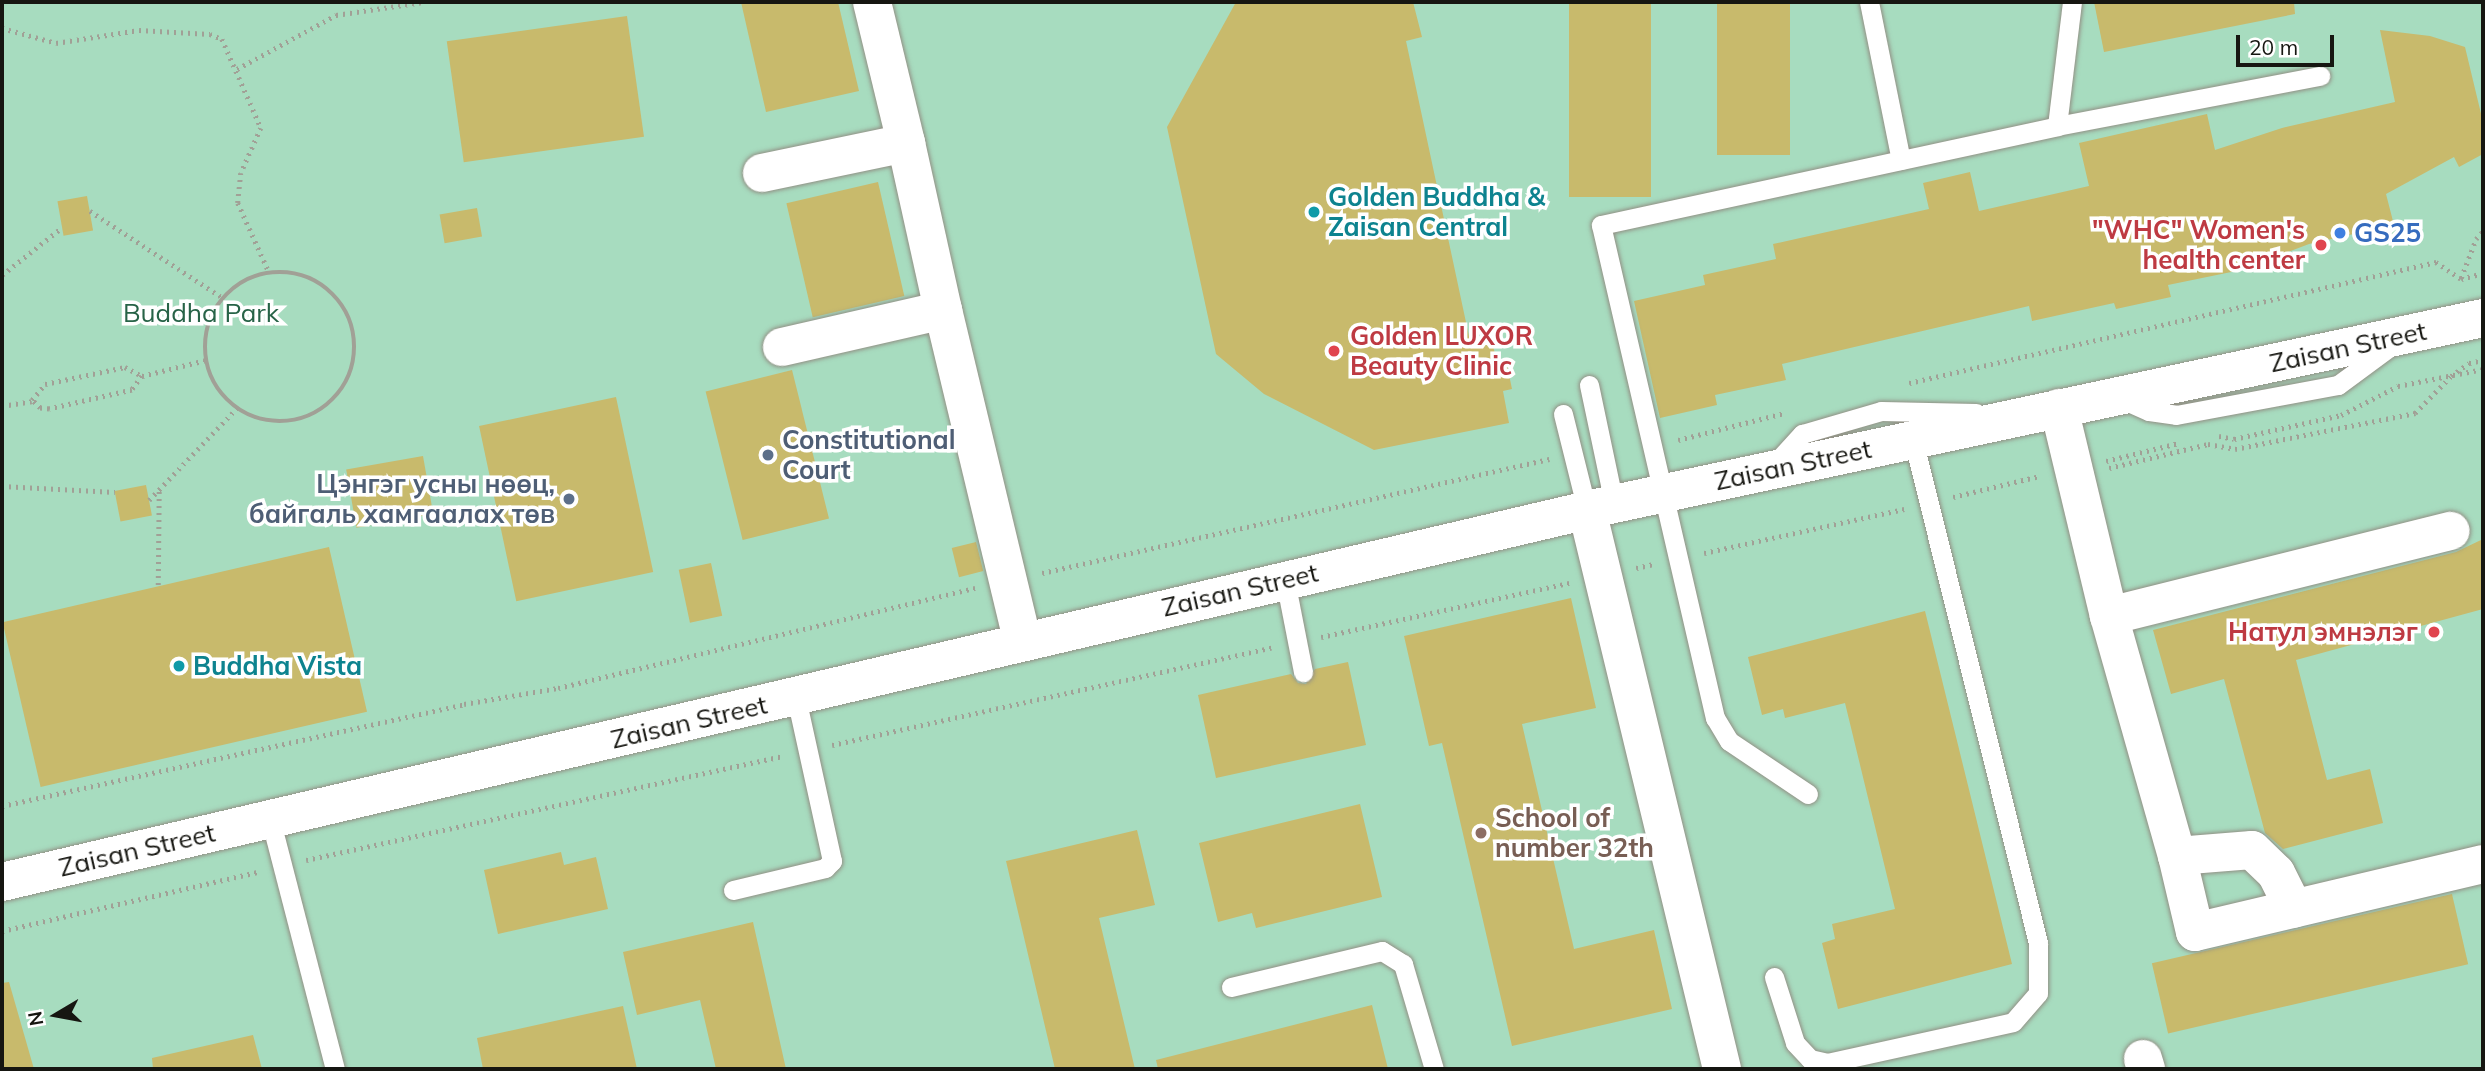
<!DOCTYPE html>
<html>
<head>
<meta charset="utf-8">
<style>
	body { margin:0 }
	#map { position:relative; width:2485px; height:1071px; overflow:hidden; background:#faf8eb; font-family:Mulish,sans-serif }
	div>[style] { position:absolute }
	.green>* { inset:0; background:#a7dcbf; transform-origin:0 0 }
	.building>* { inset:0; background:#c8ba6c; transform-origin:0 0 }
	.path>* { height:4.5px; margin-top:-2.25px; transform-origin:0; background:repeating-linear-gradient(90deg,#a1a096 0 2px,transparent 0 7px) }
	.path>.ring { margin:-2.25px; padding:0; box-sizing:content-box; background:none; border:4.5px solid #a1a096; border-radius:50% }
	.roads { filter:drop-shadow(0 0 2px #929085) drop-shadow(0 0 2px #929085) }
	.lane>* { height:19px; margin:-9.5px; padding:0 9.5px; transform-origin:9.5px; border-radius:9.5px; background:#fff }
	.street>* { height:38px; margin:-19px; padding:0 19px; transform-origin:19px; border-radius:19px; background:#fff }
	.primary>* { height:38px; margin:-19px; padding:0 19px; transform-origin:19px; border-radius:19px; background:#fff }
	.dots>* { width:19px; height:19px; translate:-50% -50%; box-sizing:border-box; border:4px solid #fff; border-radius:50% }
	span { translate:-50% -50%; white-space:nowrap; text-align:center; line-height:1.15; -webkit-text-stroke:7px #fff; paint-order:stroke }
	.culture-label { font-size:26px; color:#0d838f; font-weight:700 }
	.left { translate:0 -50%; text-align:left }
	.health-label { font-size:26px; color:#be3a42; font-weight:700 }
	.right { translate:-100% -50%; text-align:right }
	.shop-label { font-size:26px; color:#366cbe; font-weight:700 }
	.park-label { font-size:26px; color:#276347 }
	.street-label { font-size:26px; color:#161611 }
	.service-label { font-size:26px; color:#4e5e75; font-weight:700 }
	.education-label { font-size:26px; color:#785e54; font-weight:700 }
	.frame { position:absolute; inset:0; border:4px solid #161611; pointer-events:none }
	.north { position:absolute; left:21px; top:980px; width:70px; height:70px; -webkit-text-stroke:5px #fff; paint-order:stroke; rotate:260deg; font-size:19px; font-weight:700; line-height:28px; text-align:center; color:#161611 }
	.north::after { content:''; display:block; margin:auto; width:24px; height:32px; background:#161611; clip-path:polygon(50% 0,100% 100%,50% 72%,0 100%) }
	.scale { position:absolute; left:2236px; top:35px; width:98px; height:32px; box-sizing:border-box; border:4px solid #161611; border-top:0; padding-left:9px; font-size:21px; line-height:24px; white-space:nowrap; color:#161611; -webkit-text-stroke:5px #fff; paint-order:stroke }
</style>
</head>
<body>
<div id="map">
	<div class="green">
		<i style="left:2px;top:2px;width:2481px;height:1067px"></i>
	</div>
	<div class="building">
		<i style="clip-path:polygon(741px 2px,838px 2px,859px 91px,766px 112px)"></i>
		<i style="clip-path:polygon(1236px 2px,1413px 2px,1422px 37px,1406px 41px,1470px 341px,1491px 337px,1498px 367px,1507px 365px,1512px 389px,1503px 391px,1509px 423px,1374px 450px,1264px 394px,1216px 354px,1167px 127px)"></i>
		<i style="left:1569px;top:2px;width:82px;height:195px"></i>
		<i style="left:1717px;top:2px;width:73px;height:153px"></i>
		<i style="clip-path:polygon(2094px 2px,2294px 2px,2295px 14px,2104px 52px)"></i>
		<i style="left:627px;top:16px;width:122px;height:182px;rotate:82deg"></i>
		<i style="clip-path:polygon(2380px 30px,2430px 36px,2465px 47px,2483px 122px,2483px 154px,2459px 167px,2454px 157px,2386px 194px,2394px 225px,2309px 244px,2241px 270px,2168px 285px,2171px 297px,2116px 309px,2114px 303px,2032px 321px,2029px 306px,1782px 364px,1786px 380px,1715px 395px,1717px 405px,1660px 418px,1634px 301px,1705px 285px,1703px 275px,1776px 259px,1773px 244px,1929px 209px,1923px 183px,1970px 172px,1979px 211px,2089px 186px,2079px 143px,2207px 114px,2215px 150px,2282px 128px,2395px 102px)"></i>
		<i style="left:878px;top:182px;width:117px;height:94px;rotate:77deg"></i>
		<i style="left:87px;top:196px;width:35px;height:30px;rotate:80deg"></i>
		<i style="left:477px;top:208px;width:29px;height:38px;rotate:80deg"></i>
		<i style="left:792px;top:370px;width:153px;height:89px;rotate:76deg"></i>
		<i style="left:616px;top:397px;width:179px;height:140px;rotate:78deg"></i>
		<i style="left:423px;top:456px;width:59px;height:78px;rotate:80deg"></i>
		<i style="left:146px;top:485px;width:31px;height:32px;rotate:79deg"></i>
		<i style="clip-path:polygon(2483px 539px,2483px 609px,2296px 660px,2327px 780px,2370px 769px,2383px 823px,2283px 849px,2265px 833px,2224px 679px,2171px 694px,2153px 630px,2456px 552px)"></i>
		<i style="left:976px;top:542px;width:30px;height:25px;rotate:76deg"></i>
		<i style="left:329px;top:547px;width:169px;height:335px;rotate:77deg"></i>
		<i style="left:711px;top:563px;width:54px;height:33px;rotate:78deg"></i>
		<i style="clip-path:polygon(1571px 598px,1596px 708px,1522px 724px,1574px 949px,1654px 930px,1672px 1009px,1512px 1046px,1442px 743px,1429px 746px,1404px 636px)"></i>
		<i style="clip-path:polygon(1925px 611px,2012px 964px,1838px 1009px,1822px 943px,1835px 939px,1832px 924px,1895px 909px,1845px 703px,1785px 718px,1783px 709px,1762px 715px,1748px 657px)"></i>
		<i style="clip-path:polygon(1348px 662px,1366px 745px,1216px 778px,1198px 695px,1291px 674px,1298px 683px,1306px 684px,1315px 669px)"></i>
		<i style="clip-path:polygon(1360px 804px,1382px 897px,1256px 928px,1252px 913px,1218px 922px,1199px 843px)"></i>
		<i style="clip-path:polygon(1137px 830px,1155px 905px,1099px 918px,1135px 1069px,1055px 1069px,1006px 861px)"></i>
		<i style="clip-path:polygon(561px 852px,564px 865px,596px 857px,608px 909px,498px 934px,484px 870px)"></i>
		<i style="left:2452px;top:894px;width:72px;height:308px;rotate:77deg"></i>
		<i style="clip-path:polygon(753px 922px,786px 1069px,716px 1069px,700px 1000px,637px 1015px,623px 952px)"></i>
		<i style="clip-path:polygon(9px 982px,34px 1069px,2px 1069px,2px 983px)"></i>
		<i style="clip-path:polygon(1372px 1005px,1388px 1069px,1158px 1069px,1156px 1060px)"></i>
		<i style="clip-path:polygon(623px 1006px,637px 1069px,483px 1069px,477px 1038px)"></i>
		<i style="clip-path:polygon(253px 1035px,262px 1069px,153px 1069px,152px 1058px)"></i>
	</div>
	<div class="path">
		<i style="left:2px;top:28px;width:56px;rotate:15.5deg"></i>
		<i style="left:56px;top:43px;width:84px;rotate:-8.9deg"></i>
		<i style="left:139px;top:30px;width:71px;rotate:3.2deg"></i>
		<i style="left:210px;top:34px;width:13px;rotate:23deg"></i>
		<i style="left:222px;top:39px;width:97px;rotate:66.3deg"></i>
		<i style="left:261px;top:128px;width:49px;rotate:114deg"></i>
		<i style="left:241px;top:173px;width:30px;rotate:96deg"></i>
		<i style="left:238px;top:203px;width:76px;rotate:65.8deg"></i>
		<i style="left:237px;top:69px;width:113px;rotate:-28.6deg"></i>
		<i style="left:336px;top:15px;width:88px;rotate:-8.5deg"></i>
		<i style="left:90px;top:211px;width:159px;rotate:33.2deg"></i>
		<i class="ring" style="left:205px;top:272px;width:145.5px;height:145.5px"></i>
		<i style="left:2px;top:275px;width:74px;rotate:-38.4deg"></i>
		<i style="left:2461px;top:278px;width:42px;rotate:-69deg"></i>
		<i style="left:2476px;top:239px;width:11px;rotate:-49deg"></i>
		<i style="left:125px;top:367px;width:19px;rotate:28deg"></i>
		<i style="left:142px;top:376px;width:17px;rotate:126deg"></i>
		<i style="left:132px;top:390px;width:85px;rotate:167.1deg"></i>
		<i style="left:49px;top:409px;width:9px;rotate:-174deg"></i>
		<i style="left:40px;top:408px;width:11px;rotate:-135deg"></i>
		<i style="left:32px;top:400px;width:21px;rotate:-51deg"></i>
		<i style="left:45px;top:384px;width:82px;rotate:-12deg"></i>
		<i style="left:142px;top:376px;width:66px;rotate:-14deg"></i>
		<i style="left:1909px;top:383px;width:541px;rotate:-12.93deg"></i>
		<i style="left:2436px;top:262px;width:30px;rotate:34deg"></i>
		<i style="left:2461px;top:279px;width:23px;rotate:-15deg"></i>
		<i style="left:2px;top:406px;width:30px;rotate:-9deg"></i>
		<i style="left:2219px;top:436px;width:15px;rotate:11deg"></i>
		<i style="left:2234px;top:439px;width:110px;rotate:-12.6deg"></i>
		<i style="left:2341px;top:415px;width:64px;rotate:-27deg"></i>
		<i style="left:2398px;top:386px;width:87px;rotate:-11.3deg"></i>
		<i style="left:1678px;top:440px;width:110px;rotate:-14.2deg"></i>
		<i style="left:2106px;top:461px;width:75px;rotate:-13.9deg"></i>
		<i style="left:2109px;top:468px;width:102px;rotate:-13.6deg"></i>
		<i style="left:2208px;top:444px;width:27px;rotate:10deg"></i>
		<i style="left:2235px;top:449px;width:184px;rotate:-11.3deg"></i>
		<i style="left:2415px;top:413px;width:52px;rotate:-45.8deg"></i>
		<i style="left:2451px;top:376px;width:22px;rotate:-36deg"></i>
		<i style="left:2469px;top:363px;width:14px;rotate:-12deg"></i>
		<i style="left:2px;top:486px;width:113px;rotate:3deg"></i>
		<i style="left:1953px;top:497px;width:89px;rotate:-13.6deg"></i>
		<i style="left:149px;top:500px;width:127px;rotate:-46.3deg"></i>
		<i style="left:1704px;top:553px;width:205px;rotate:-12.4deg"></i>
		<i style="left:1636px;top:568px;width:18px;rotate:-13deg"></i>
		<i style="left:1042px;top:573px;width:520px;rotate:-12.67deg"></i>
		<i style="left:158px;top:585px;width:95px;rotate:-89.4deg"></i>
		<i style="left:1321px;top:637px;width:254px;rotate:-12.3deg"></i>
		<i style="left:832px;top:745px;width:450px;rotate:-12.5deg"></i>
		<i style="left:2px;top:806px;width:473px;rotate:-12.4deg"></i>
		<i style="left:464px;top:704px;width:95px;rotate:-9.7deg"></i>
		<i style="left:558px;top:688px;width:429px;rotate:-13.5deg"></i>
		<i style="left:306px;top:860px;width:488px;rotate:-12.3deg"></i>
		<i style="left:2px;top:931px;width:262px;rotate:-13deg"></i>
	</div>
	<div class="roads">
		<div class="lane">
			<i style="left:1869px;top:2px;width:161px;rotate:78.6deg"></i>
			<i style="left:2057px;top:126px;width:125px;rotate:-83.1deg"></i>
			<i style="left:1589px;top:385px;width:122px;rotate:78.1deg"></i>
			<i style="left:2124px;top:400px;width:27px;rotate:24deg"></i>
			<i style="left:2149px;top:411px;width:27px;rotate:8deg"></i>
			<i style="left:2176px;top:415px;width:165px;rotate:-10.5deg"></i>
			<i style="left:2338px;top:385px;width:66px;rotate:-36.3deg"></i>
			<i style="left:1563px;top:414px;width:99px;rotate:76deg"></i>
			<i style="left:1772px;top:467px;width:45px;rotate:-47.7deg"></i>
			<i style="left:1802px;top:434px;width:82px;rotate:-16.2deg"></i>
			<i style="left:1881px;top:411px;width:95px;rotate:1.2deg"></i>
			<i style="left:1285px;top:580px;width:94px;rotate:78.9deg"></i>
			<i style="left:1808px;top:794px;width:95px;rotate:-146.1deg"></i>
			<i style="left:1729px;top:741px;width:27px;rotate:-121deg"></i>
			<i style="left:1715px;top:718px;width:506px;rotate:-103.02deg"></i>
			<i style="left:1601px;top:225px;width:467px;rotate:-12.2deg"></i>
			<i style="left:2057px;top:126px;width:268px;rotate:-10.8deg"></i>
			<i style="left:270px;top:818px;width:259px;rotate:75.5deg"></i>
			<i style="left:733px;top:890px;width:95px;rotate:-13.4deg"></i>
			<i style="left:825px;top:868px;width:10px;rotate:-45deg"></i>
			<i style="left:832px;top:861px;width:168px;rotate:-102.4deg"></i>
			<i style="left:1774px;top:977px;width:69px;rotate:72.3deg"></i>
			<i style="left:1795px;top:1043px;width:22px;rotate:47deg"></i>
			<i style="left:1810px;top:1059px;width:17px;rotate:13deg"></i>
			<i style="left:1827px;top:1063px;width:190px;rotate:-12.4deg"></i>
			<i style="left:2013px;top:1022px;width:38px;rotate:-49deg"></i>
			<i style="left:2038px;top:993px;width:50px;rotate:-90deg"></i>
			<i style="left:2038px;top:943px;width:519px;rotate:-103.93deg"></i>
			<i style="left:1231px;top:987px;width:155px;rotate:-13.4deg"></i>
			<i style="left:1382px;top:951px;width:25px;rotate:32deg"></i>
			<i style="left:1403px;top:964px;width:109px;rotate:73.6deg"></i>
		</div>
		<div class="street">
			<i style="left:872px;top:2px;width:145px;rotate:76.4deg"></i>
			<i style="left:762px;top:173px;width:147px;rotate:-11.8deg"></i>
			<i style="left:906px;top:143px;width:171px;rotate:77.5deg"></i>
			<i style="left:782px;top:347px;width:165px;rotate:-12.9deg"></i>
			<i style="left:943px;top:310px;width:339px;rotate:76.5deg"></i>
			<i style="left:2059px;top:408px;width:214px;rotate:76.5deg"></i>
			<i style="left:2109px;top:616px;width:352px;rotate:-14deg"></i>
			<i style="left:1587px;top:510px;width:575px;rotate:76.42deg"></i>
			<i style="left:2109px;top:616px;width:249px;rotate:74.2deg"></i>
			<i style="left:2177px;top:856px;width:75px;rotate:-4.6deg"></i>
			<i style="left:2252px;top:850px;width:33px;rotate:44deg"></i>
			<i style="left:2276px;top:873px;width:40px;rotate:63.4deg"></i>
			<i style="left:2177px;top:856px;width:78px;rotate:76.7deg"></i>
			<i style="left:2195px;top:932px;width:296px;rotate:-13.3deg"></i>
			<i style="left:2143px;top:1059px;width:10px;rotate:73deg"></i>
		</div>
		<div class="primary">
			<i style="left:2px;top:882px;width:1656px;rotate:-13.2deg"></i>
			<i style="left:1614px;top:504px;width:889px;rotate:-12.08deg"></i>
		</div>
	</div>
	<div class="dots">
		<i style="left:1314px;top:212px;background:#0f9aa8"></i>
		<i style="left:2340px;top:233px;background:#3f7fe0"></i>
		<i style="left:2321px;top:245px;background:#e0444e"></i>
		<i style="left:1334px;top:351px;background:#e0444e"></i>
		<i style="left:768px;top:455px;background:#5c6f8a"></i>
		<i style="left:569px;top:499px;background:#5c6f8a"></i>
		<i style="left:2434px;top:632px;background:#e0444e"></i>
		<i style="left:179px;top:666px;background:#0f9aa8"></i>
		<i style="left:1481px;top:833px;background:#8d6e63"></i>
	</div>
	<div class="culture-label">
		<span class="left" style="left:1328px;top:212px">Golden Buddha &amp;<br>Zaisan Central</span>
		<span class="left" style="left:193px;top:666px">Buddha Vista</span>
	</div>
	<div class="health-label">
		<span class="right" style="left:2305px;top:245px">"WHC" Women's<br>health center</span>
		<span class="left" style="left:1350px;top:351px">Golden LUXOR<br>Beauty Clinic</span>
		<span class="right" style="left:2418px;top:632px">Натул эмнэлэг</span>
	</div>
	<div class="shop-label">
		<span class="left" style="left:2354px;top:233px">GS25</span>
	</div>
	<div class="park-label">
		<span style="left:201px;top:313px">Buddha Park</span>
	</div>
	<div class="street-label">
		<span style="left:2348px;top:347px;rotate:-12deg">Zaisan Street</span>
		<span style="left:1793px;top:465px;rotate:-12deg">Zaisan Street</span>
		<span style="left:1240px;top:590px;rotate:-13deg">Zaisan Street</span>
		<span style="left:689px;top:722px;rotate:-13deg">Zaisan Street</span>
		<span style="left:137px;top:850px;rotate:-13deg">Zaisan Street</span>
	</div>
	<div class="service-label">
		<span class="left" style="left:782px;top:455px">Constitutional<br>Court</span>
		<span class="right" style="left:555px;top:499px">Цэнгэг усны нөөц,<br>байгаль хамгаалах төв</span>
	</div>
	<div class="education-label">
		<span class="left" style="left:1495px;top:833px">School of<br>number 32th</span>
	</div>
	<div class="frame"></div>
	<div class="north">N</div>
	<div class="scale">20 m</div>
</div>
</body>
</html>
